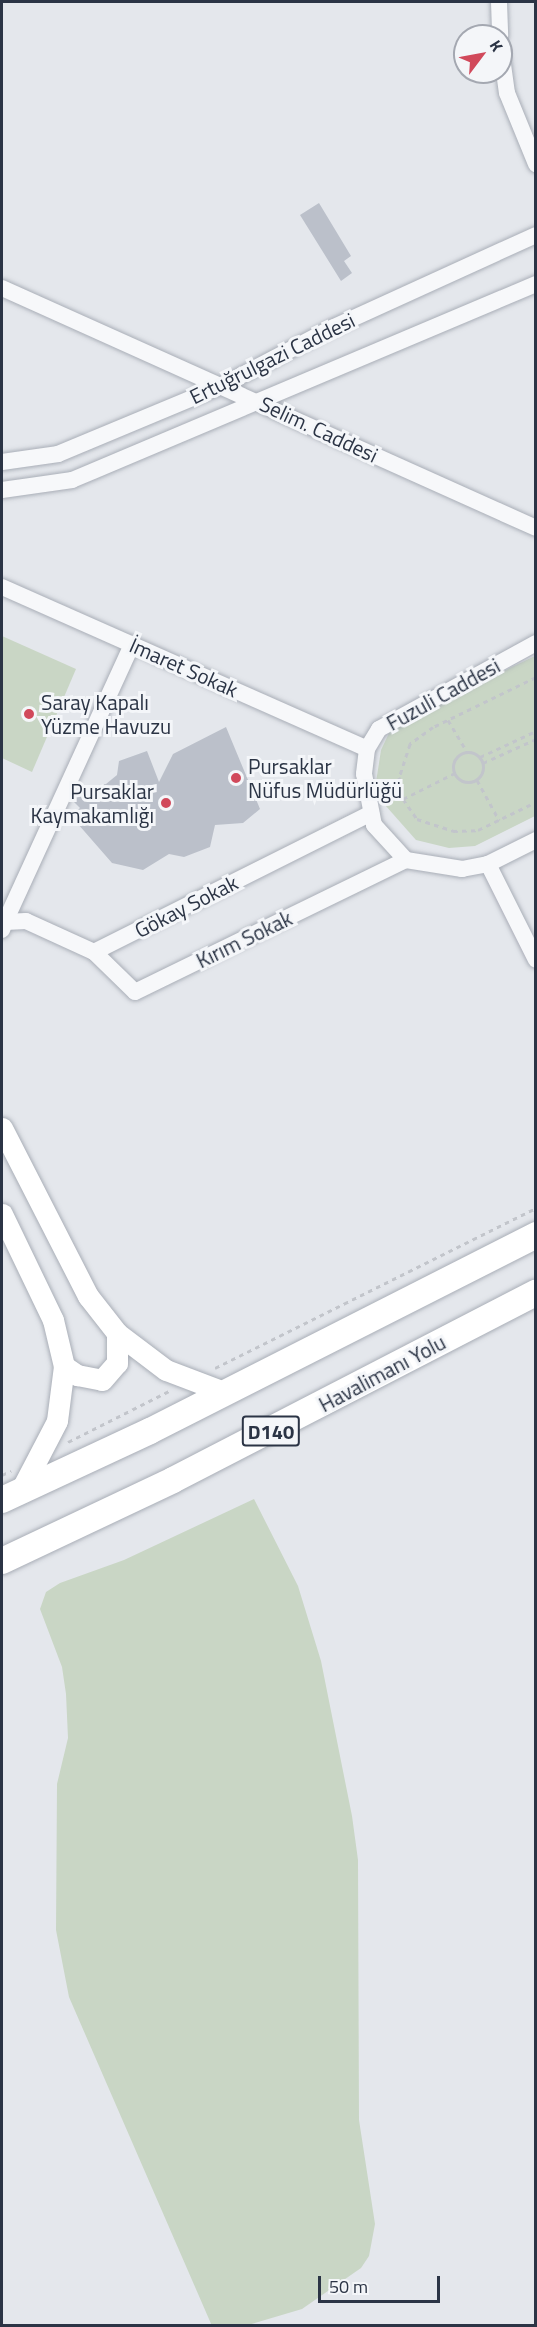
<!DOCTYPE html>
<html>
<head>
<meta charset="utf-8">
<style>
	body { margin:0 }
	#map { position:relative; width:537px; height:2327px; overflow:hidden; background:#e4e7ec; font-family:"Titillium Web",sans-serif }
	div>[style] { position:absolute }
	.green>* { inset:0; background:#c9d6c5 }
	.building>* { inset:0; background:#bbc0ca }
	.path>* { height:3px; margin-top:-1.5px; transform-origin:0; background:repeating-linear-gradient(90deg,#c2c5cb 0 4.5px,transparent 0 9px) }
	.path>.ring { margin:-1.5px; padding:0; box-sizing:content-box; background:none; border:3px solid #c2c5cb; border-radius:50% }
	.roads { filter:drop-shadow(0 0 2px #a9aeb7) drop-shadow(0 0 2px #a9aeb7) }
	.minor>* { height:16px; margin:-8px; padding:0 8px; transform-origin:8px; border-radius:8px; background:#f7f8fa }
	.major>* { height:21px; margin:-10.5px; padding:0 10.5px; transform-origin:10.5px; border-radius:10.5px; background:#fff }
	.highway>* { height:26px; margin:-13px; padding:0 13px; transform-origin:13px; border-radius:13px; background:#fff }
	.dots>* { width:16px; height:16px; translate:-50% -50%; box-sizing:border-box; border:3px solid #f4f6f9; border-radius:50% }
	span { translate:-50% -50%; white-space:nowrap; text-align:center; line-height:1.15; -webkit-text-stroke:6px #f4f6f9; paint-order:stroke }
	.shield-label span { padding:2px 4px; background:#f4f6f9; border:2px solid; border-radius:4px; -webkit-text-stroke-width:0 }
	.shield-label { font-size:20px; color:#2b3445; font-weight:700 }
	.street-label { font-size:21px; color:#2b3445 }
	.poi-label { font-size:21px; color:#2b3445 }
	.left { translate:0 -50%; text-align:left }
	.right { translate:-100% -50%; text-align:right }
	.frame { position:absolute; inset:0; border:3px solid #2b3445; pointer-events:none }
	.north { position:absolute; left:453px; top:24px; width:60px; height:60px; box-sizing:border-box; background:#f4f6f9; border:2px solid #a4a8b1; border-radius:50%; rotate:58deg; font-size:16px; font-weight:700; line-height:24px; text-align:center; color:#2b3445 }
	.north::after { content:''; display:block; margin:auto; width:21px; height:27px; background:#d1495b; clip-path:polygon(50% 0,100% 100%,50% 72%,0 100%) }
	.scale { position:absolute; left:318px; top:2276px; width:122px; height:27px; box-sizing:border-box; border:3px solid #2b3445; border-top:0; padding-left:8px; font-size:18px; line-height:21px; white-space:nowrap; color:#2b3445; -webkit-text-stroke:4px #f4f6f9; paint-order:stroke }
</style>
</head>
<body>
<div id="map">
	<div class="green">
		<i style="clip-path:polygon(2px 636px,76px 669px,32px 772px,2px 758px)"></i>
		<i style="clip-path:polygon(535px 656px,535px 816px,475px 846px,449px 848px,416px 840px,385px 805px,376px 782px,381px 750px,389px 733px,407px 717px)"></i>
		<i style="clip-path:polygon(254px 1499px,298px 1586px,321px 1661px,352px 1816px,358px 1860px,359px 2120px,375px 2224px,369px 2256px,361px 2268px,302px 2309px,248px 2325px,212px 2326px,69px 1997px,56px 1930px,57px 1784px,68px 1738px,66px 1694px,62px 1667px,40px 1609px,46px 1592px,60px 1583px,124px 1560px)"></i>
	</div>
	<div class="building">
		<i style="clip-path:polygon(319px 203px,351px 256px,344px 261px,352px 273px,341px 281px,300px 215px)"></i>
		<i style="clip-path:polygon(226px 727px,260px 809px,243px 823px,215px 825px,210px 847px,184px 857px,169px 854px,143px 870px,112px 863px,71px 816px,80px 808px,72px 800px,75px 795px,84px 787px,106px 784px,117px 775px,119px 761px,147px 751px,159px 782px,173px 754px)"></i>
	</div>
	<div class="path">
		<i style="left:536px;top:677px;width:114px;rotate:154.1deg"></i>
		<i style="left:433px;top:727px;width:29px;rotate:144deg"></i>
		<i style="left:410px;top:744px;width:35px;rotate:108deg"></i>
		<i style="left:399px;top:777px;width:22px;rotate:80deg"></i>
		<i style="left:403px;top:799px;width:24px;rotate:55deg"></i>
		<i style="left:417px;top:819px;width:38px;rotate:18deg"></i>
		<i style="left:453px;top:831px;width:25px;rotate:-2deg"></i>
		<i style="left:478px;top:830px;width:64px;rotate:-25.8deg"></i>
		<i style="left:448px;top:720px;width:37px;rotate:59deg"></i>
		<i class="ring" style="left:453px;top:752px;width:27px;height:27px"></i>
		<i style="left:480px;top:757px;width:62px;rotate:-24.9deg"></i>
		<i style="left:483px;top:763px;width:58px;rotate:-24.4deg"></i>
		<i style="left:477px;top:780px;width:46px;rotate:61.2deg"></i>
		<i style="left:403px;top:799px;width:58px;rotate:-26.6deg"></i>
		<i style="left:215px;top:1368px;width:359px;rotate:-26.5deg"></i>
		<i style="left:68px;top:1442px;width:113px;rotate:-26.8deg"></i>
		<i style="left:2px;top:1475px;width:10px;rotate:-24deg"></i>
	</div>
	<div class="roads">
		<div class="minor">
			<i style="left:499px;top:2px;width:34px;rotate:88deg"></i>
			<i style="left:501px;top:50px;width:43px;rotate:82.1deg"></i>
			<i style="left:507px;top:93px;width:77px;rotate:67.8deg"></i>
			<i style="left:2px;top:288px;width:585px;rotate:24.2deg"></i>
			<i style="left:2px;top:462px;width:57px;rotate:-8.1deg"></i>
			<i style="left:58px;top:454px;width:177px;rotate:-22.6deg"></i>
			<i style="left:221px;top:386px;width:127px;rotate:-27.6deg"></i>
			<i style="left:334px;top:327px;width:222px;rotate:-24.5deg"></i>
			<i style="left:2px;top:490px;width:71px;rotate:-8.1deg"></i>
			<i style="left:72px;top:480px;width:504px;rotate:-22.9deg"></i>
			<i style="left:2px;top:587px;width:399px;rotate:23.9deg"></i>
			<i style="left:536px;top:643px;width:179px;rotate:151.3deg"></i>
			<i style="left:379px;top:729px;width:23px;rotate:121deg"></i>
			<i style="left:367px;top:749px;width:25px;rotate:97deg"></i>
			<i style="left:364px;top:774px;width:52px;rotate:78.9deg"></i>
			<i style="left:374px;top:825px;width:47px;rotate:47.6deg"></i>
			<i style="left:406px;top:860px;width:57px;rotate:9.1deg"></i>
			<i style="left:462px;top:869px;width:26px;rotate:-11deg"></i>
			<i style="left:488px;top:864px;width:54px;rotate:-26.6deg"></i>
			<i style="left:488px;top:864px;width:107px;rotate:63.4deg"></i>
			<i style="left:2px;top:919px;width:4px;rotate:45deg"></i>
			<i style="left:5px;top:922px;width:306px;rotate:-65.4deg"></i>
			<i style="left:2px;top:930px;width:9px;rotate:-69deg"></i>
			<i style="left:5px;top:922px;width:21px;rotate:-3deg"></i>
			<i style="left:26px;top:921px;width:75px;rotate:24.5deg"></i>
			<i style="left:94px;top:952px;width:310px;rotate:-26.6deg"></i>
			<i style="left:94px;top:952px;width:57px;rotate:44.3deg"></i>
			<i style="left:135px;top:992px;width:301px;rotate:-26deg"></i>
		</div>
		<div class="major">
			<i style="left:2px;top:1128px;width:189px;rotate:62.9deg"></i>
			<i style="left:88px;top:1296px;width:47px;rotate:51.9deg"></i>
			<i style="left:117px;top:1333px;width:61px;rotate:37.1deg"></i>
			<i style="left:166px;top:1370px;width:62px;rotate:20.8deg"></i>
			<i style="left:2px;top:1214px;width:118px;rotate:64.3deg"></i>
			<i style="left:53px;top:1320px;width:47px;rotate:76.6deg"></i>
			<i style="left:64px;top:1366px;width:55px;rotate:97.3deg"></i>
			<i style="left:57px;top:1421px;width:80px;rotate:117.5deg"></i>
			<i style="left:64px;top:1366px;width:16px;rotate:35deg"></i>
			<i style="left:77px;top:1375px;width:25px;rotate:11deg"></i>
			<i style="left:102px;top:1380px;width:23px;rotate:-49deg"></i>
			<i style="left:117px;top:1363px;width:30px;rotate:-90deg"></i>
		</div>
		<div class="highway">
			<i style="left:2px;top:1500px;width:163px;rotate:-25deg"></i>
			<i style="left:150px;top:1431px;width:433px;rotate:-26.9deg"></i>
			<i style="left:2px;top:1561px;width:189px;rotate:-25.3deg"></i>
			<i style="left:173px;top:1480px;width:408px;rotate:-27.3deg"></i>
		</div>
	</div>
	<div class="dots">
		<i style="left:29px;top:714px;background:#d1495b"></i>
		<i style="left:236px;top:778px;background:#d1495b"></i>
		<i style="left:166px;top:803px;background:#d1495b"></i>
	</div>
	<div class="shield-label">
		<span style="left:271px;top:1431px">D140</span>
	</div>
	<div class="street-label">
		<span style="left:272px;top:358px;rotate:-26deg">Ertuğrulgazi Caddesi</span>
		<span style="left:319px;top:429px;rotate:25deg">Selim. Caddesi</span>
		<span style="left:184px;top:667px;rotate:24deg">İmaret Sokak</span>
		<span style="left:443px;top:694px;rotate:-29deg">Fuzuli Caddesi</span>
		<span style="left:186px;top:906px;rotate:-27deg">Gökay Sokak</span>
		<span style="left:244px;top:939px;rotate:-26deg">Kırım Sokak</span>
		<span style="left:382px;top:1373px;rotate:-28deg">Havalimanı Yolu</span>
	</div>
	<div class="poi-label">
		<span class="left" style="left:41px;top:714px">Saray Kapalı<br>Yüzme Havuzu</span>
		<span class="left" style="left:248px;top:778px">Pursaklar<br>Nüfus Müdürlüğü</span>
		<span class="right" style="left:154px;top:803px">Pursaklar<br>Kaymakamlığı</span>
	</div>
	<div class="frame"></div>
	<div class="north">K</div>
	<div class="scale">50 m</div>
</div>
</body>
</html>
